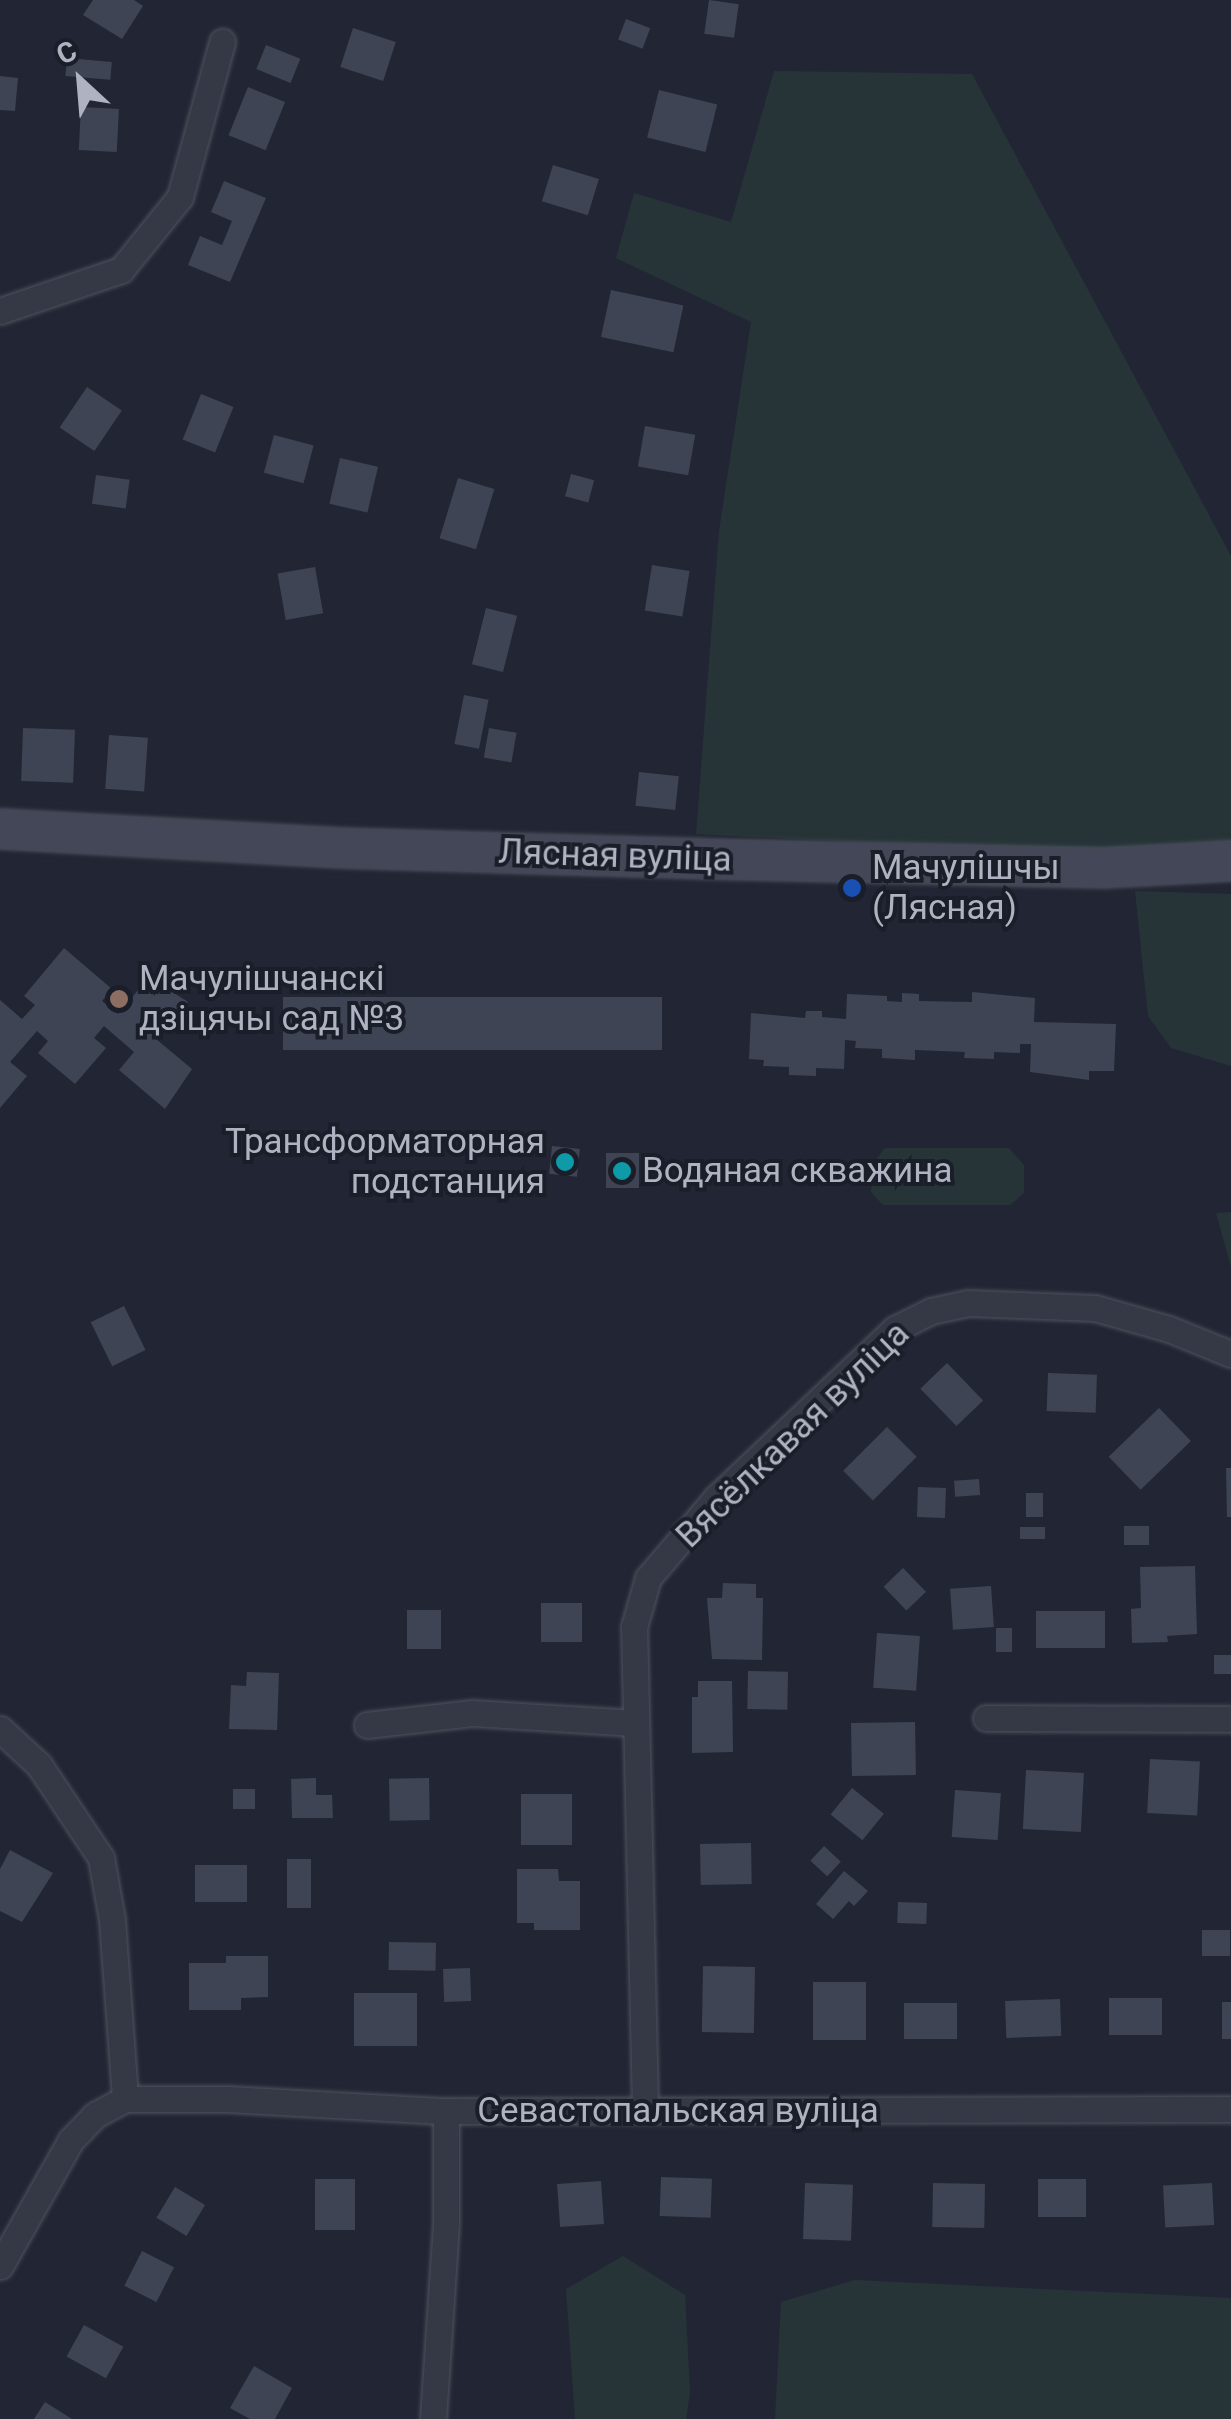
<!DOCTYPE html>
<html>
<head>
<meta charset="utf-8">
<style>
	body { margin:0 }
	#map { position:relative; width:1231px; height:2419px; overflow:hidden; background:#222634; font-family:Roboto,sans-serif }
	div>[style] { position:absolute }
	.green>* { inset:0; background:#263438 }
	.building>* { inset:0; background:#3e4454; transform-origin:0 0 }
	.roads { filter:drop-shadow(0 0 2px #4f535f) drop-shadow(0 0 2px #4f535f) }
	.street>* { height:25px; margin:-12.5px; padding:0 12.5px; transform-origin:12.5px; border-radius:12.5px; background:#353945 }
	.secondary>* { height:38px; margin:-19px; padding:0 19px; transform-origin:19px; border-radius:19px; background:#434757 }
	.dots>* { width:28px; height:28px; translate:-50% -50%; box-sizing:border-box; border:5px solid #1a1e29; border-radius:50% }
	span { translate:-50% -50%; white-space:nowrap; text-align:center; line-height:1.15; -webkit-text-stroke:8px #1a1e29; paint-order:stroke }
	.street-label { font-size:35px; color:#afb3c1 }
	.poi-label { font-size:35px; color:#afb3c1 }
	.left { translate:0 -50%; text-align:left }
	.right { translate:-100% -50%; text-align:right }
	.north { position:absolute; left:30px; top:30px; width:100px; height:100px; -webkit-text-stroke:8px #1a1e29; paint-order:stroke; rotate:334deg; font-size:28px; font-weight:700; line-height:40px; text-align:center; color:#afb3c1 }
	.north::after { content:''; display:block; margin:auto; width:35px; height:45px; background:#afb3c1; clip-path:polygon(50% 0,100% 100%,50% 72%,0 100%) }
</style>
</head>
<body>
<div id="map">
	<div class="green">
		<i style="clip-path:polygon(774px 71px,972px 74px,1231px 556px,1231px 844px,1114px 855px,696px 834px,719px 531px,751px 322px,616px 258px,634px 193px,731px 222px)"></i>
		<i style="clip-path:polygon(1135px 891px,1231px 894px,1231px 1066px,1171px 1048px,1148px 1016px)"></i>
		<i style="clip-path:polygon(885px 1148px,1009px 1148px,1024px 1165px,1024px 1193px,1010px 1205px,883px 1205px,871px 1192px,872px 1165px)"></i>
		<i style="clip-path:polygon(1231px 1212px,1231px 1267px,1216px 1213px)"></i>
		<i style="clip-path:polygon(623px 2256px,685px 2295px,690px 2393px,686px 2419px,575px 2419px,566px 2289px)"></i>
		<i style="clip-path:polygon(855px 2280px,1231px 2298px,1231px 2419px,775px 2419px,781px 2302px)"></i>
	</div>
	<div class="building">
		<i style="clip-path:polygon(93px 0,134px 0,143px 6px,122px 39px,83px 15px)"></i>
		<i style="left:709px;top:0;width:30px;height:34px;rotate:8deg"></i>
		<i style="left:626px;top:19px;width:26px;height:22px;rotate:21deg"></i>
		<i style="left:353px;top:28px;width:45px;height:41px;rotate:18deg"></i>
		<i style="left:266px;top:45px;width:37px;height:26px;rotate:22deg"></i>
		<i style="left:67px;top:58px;width:45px;height:18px;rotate:5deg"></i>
		<i style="clip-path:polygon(0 76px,18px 78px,15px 111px,0 110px)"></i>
		<i style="left:248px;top:87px;width:40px;height:52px;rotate:22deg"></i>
		<i style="left:659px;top:90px;width:60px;height:49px;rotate:14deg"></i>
		<i style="left:81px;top:107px;width:38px;height:43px;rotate:3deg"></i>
		<i style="left:553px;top:165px;width:48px;height:38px;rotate:17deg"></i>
		<i style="clip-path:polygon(224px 181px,266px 198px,230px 282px,188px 265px,200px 236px,222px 245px,232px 221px,211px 212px)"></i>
		<i style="left:611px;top:290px;width:74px;height:48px;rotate:12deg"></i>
		<i style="left:87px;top:387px;width:42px;height:49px;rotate:34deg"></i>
		<i style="left:201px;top:394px;width:35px;height:49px;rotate:22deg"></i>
		<i style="left:645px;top:426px;width:51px;height:41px;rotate:10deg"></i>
		<i style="left:274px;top:435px;width:41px;height:39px;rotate:15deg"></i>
		<i style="left:340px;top:458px;width:39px;height:47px;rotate:13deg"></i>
		<i style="left:571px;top:474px;width:24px;height:23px;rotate:15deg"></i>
		<i style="left:96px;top:475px;width:34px;height:29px;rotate:8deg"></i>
		<i style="left:458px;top:478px;width:38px;height:63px;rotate:17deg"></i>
		<i style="left:652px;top:565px;width:38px;height:46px;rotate:9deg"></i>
		<i style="left:315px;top:567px;width:47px;height:38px;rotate:80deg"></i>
		<i style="left:486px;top:608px;width:32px;height:58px;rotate:14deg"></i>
		<i style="left:464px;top:695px;width:25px;height:50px;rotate:11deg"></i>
		<i style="left:23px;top:728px;width:52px;height:53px;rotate:2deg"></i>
		<i style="left:489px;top:728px;width:28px;height:30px;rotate:10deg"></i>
		<i style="left:109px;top:735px;width:39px;height:54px;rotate:4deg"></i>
		<i style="left:639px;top:772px;width:40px;height:34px;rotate:6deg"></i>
		<i style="clip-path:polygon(64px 948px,112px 989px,102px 1001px,118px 1014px,149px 977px,188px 1002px,156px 1039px,192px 1069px,165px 1109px,119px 1070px,134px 1052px,104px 1026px,94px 1038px,106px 1048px,75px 1084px,38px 1053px,48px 1041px,37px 1031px,10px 1062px,27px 1076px,0 1108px,0 1000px,22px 1019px,35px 1005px,24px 996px)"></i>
		<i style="clip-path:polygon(972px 992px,1035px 998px,1034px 1022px,1116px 1024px,1114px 1071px,1089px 1071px,1089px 1080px,1030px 1072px,1031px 1044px,1020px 1044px,1020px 1053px,994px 1052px,994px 1059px,964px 1058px,965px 1052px,915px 1050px,915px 1060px,882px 1058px,882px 1049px,855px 1048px,856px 1041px,845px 1040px,844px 1069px,816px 1068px,816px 1076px,789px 1075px,789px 1067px,763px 1066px,764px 1060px,749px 1059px,751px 1013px,805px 1018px,806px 1011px,822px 1011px,822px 1017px,846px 1019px,847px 994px,887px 996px,887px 1001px,902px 1002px,902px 993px,919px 994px,919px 1001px,972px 1002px)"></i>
		<i style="left:283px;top:997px;width:379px;height:53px"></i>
		<i style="left:552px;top:1146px;width:28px;height:28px;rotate:6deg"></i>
		<i style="left:606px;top:1153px;width:33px;height:35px"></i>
		<i style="left:124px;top:1306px;width:49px;height:37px;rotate:64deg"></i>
		<i style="left:947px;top:1363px;width:52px;height:37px;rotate:46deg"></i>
		<i style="left:1048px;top:1373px;width:49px;height:38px;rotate:2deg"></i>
		<i style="left:1159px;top:1408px;width:46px;height:70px;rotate:46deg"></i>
		<i style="left:887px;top:1427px;width:42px;height:62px;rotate:45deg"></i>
		<i style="clip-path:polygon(1226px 1468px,1231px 1468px,1231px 1517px,1227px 1517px)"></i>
		<i style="left:979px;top:1479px;width:16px;height:25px;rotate:86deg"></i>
		<i style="left:918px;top:1487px;width:28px;height:30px;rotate:2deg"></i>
		<i style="left:1026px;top:1493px;width:17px;height:24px"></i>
		<i style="left:1149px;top:1526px;width:19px;height:25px;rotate:90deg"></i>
		<i style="left:1020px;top:1527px;width:25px;height:12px"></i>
		<i style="clip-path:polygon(1195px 1566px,1197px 1634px,1167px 1636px,1168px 1642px,1132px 1643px,1131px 1609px,1141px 1608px,1140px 1567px)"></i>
		<i style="left:903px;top:1568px;width:33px;height:27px;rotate:46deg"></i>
		<i style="clip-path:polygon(723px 1583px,756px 1584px,756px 1598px,763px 1598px,762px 1660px,712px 1659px,707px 1598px,722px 1598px)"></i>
		<i style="left:991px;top:1586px;width:41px;height:41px;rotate:86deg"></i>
		<i style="left:541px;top:1603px;width:41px;height:39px"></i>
		<i style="left:407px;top:1610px;width:34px;height:39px"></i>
		<i style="left:1105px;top:1611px;width:37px;height:69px;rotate:90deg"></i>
		<i style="left:996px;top:1628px;width:16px;height:24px"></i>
		<i style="left:877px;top:1633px;width:43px;height:55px;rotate:4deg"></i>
		<i style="left:1214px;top:1655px;width:17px;height:19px"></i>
		<i style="left:748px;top:1671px;width:40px;height:38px;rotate:1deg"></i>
		<i style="clip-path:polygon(247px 1672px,279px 1673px,277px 1730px,229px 1729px,231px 1685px,246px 1686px)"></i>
		<i style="clip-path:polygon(698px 1681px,732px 1681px,733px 1752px,692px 1753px,692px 1697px,698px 1697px)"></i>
		<i style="left:915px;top:1722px;width:53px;height:64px;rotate:89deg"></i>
		<i style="left:1150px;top:1759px;width:50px;height:54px;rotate:3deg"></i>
		<i style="left:1026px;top:1770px;width:58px;height:59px;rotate:3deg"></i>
		<i style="clip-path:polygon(316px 1778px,316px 1795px,332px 1795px,333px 1818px,292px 1818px,291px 1779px)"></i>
		<i style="left:429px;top:1778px;width:42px;height:40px;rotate:89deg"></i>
		<i style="left:852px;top:1788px;width:41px;height:34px;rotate:39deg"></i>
		<i style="left:233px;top:1789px;width:22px;height:20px"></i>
		<i style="left:955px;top:1790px;width:46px;height:47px;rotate:4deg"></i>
		<i style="left:521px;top:1794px;width:51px;height:51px"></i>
		<i style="left:751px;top:1843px;width:41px;height:51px;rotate:89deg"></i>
		<i style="left:824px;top:1846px;width:23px;height:20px;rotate:43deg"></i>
		<i style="clip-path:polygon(10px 1850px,53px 1873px,22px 1922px,0 1911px,0 1869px)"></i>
		<i style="left:287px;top:1859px;width:24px;height:49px"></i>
		<i style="left:195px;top:1865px;width:52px;height:37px"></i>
		<i style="clip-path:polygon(517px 1869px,558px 1869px,559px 1881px,580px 1881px,580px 1930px,534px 1930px,534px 1923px,517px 1923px)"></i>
		<i style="clip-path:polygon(844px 1871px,868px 1891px,854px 1906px,849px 1901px,833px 1919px,816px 1904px)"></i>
		<i style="left:898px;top:1902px;width:29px;height:21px;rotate:2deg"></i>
		<i style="left:1202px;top:1930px;width:28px;height:26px"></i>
		<i style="left:389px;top:1942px;width:47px;height:28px;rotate:1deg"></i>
		<i style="clip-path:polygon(226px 1956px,268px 1956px,268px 1997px,241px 1998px,241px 2010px,189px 2010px,189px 1963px,226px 1963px)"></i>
		<i style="left:703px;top:1966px;width:52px;height:66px;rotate:1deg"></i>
		<i style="left:470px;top:1968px;width:33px;height:27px;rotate:88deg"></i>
		<i style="left:813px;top:1982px;width:53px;height:58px"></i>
		<i style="left:354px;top:1993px;width:63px;height:53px"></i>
		<i style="left:1109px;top:1998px;width:53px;height:37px"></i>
		<i style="left:1060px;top:1999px;width:37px;height:55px;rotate:88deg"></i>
		<i style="left:1222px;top:2002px;width:9px;height:37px"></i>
		<i style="left:904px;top:2003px;width:53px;height:36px"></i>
		<i style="left:661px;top:2177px;width:51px;height:39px;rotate:2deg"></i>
		<i style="left:315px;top:2179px;width:40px;height:51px"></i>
		<i style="left:1038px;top:2179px;width:48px;height:38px"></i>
		<i style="left:601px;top:2181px;width:43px;height:44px;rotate:86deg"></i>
		<i style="left:805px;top:2183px;width:48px;height:56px;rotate:2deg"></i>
		<i style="left:933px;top:2183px;width:52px;height:44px;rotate:1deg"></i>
		<i style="left:1212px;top:2183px;width:42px;height:49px;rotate:87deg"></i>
		<i style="left:175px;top:2187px;width:35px;height:36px;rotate:31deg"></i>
		<i style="left:142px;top:2251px;width:36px;height:39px;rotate:27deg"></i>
		<i style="left:84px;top:2325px;width:45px;height:36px;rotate:29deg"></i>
		<i style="clip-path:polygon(254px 2366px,292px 2388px,275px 2419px,250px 2419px,230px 2408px)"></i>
		<i style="clip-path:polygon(45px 2402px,72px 2419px,34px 2419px)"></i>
	</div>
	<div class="roads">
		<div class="street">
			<i style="left:0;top:311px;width:128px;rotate:-18.7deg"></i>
			<i style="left:121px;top:270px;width:94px;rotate:-51.1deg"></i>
			<i style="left:180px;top:197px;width:161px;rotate:-74.8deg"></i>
			<i style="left:986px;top:1718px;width:245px;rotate:0.2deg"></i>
			<i style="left:367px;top:1725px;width:106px;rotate:-6.5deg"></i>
			<i style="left:472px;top:1713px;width:163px;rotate:3.5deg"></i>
			<i style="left:0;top:1729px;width:53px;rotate:42.7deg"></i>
			<i style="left:39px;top:1765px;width:112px;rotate:56.3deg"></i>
			<i style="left:101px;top:1858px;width:63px;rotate:79.9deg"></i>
			<i style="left:112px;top:1920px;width:179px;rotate:85.8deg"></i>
			<i style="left:125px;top:2099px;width:103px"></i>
			<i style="left:228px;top:2099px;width:218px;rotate:3.2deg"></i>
			<i style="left:446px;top:2111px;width:785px;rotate:-0.15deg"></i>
			<i style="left:645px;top:2107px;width:480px;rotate:-91.3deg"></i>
			<i style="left:634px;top:1627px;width:51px;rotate:-74.1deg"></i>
			<i style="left:648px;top:1578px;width:105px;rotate:-49.6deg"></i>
			<i style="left:716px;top:1498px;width:246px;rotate:-43.4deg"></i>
			<i style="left:895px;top:1329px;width:40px;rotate:-26.6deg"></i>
			<i style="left:931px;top:1311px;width:38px;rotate:-12deg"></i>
			<i style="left:968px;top:1303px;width:127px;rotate:2.3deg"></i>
			<i style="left:1095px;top:1308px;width:77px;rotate:15.8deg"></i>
			<i style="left:1169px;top:1329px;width:67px;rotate:22deg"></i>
			<i style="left:0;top:2266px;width:145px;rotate:-60.6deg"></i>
			<i style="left:71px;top:2140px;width:35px;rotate:-46deg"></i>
			<i style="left:95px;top:2115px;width:34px;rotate:-28deg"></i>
			<i style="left:433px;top:2419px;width:197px;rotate:-86.2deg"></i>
			<i style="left:446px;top:2222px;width:111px;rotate:-90deg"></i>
		</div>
		<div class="secondary">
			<i style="left:0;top:829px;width:342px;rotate:3.2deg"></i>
			<i style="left:341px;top:848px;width:362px;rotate:1.7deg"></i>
			<i style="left:703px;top:859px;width:400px;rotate:1.3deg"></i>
			<i style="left:1103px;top:868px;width:128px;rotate:-3.1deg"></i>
		</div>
	</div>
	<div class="dots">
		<i style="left:852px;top:888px;background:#1a4fb4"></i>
		<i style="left:119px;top:999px;background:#8d6e63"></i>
		<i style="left:565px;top:1162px;background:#0f9aa8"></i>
		<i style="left:622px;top:1171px;background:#0f9aa8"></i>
	</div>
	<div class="street-label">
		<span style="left:615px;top:856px;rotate:2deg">Лясная вуліца</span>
		<span style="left:793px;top:1435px;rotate:-44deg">Вясёлкавая вуліца</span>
		<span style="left:678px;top:2111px">Севастопальская вуліца</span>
	</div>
	<div class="poi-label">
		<span class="left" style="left:872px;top:888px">Мачулішчы<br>(Лясная)</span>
		<span class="left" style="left:139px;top:999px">Мачулішчанскі<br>дзіцячы сад №3</span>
		<span class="right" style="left:545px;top:1162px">Трансформаторная<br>подстанция</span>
		<span class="left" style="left:642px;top:1171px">Водяная скважина</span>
	</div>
	<div class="north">С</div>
</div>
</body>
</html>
